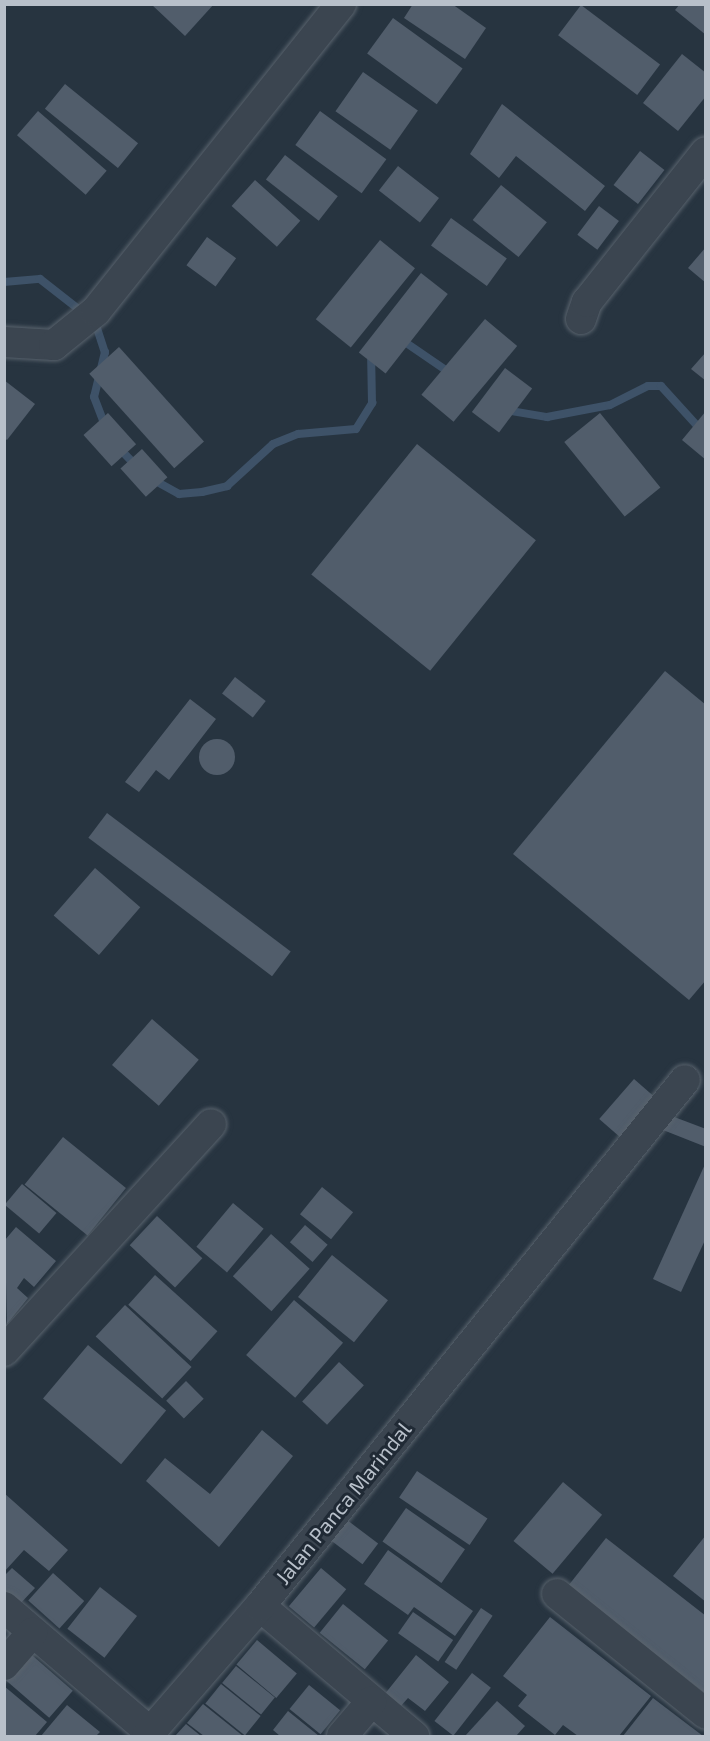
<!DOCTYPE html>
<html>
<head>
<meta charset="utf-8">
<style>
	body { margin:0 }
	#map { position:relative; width:710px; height:1741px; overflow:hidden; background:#273440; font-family:"Exo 2",sans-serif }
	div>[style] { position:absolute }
	.stream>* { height:8px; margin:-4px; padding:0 4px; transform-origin:4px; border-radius:4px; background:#3e5268 }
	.building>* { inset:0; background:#515d6b; transform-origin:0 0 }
	.round { border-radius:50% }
	.roads { filter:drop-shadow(0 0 2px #59636d) drop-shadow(0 0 2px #59636d) }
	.minor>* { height:30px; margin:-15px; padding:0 15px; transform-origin:15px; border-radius:15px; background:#3b4550 }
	span { translate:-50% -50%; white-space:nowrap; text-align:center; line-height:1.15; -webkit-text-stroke:6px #202a35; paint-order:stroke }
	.street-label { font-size:21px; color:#b8c0ca }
	.frame { position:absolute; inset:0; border:6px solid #b8c0ca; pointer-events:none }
</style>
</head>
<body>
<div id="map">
	<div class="stream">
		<i style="left:4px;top:282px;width:36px;rotate:-5deg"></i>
		<i style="left:40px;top:279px;width:70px;rotate:38deg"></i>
		<i style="left:95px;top:322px;width:32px;rotate:72deg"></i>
		<i style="left:105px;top:352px;width:46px;rotate:103.7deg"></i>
		<i style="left:94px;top:397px;width:33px;rotate:69deg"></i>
		<i style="left:399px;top:338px;width:65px;rotate:34.4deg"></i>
		<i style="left:505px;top:410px;width:43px;rotate:9.5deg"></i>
		<i style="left:547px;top:417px;width:64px;rotate:-10.8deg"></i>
		<i style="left:610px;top:405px;width:42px;rotate:-26.6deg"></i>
		<i style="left:648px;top:386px;width:13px"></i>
		<i style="left:661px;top:386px;width:61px;rotate:47.7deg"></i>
		<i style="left:117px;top:446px;width:29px;rotate:46deg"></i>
		<i style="left:152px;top:479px;width:31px;rotate:29deg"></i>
		<i style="left:179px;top:494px;width:23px;rotate:-5deg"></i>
		<i style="left:202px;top:492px;width:26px;rotate:-13deg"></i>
		<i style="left:227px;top:486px;width:62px;rotate:-42.4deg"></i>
		<i style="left:273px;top:444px;width:27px;rotate:-22deg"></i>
		<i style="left:298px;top:434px;width:58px;rotate:-4.9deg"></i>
		<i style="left:356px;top:429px;width:31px;rotate:-58deg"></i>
		<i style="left:372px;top:403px;width:52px;rotate:-91.1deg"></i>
	</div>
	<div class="building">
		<i style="clip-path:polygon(151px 4px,214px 4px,185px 36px)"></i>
		<i style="clip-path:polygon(413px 4px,452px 4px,486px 28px,465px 59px,404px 18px)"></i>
		<i style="clip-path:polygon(680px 4px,706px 4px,706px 35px,675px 10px)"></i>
		<i style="left:581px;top:5px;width:99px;height:38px;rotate:37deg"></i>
		<i style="left:393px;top:18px;width:86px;height:44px;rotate:36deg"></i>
		<i style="clip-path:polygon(682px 54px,706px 73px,706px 96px,678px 131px,643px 103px)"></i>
		<i style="left:363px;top:72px;width:67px;height:48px;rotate:35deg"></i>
		<i style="left:65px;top:84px;width:94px;height:32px;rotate:39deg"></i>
		<i style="clip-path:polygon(502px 104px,605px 186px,585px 211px,516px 156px,499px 178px,470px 154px)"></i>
		<i style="left:38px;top:111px;width:91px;height:32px;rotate:41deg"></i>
		<i style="left:320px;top:111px;width:82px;height:42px;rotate:36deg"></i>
		<i style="left:640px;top:151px;width:31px;height:43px;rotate:38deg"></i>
		<i style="left:285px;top:155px;width:67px;height:31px;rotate:38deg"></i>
		<i style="left:398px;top:166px;width:52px;height:31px;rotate:38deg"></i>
		<i style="left:255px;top:180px;width:61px;height:35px;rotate:42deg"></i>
		<i style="left:501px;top:185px;width:59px;height:45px;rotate:39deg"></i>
		<i style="left:599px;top:206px;width:25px;height:36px;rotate:37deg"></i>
		<i style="left:451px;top:218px;width:69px;height:34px;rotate:36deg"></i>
		<i style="left:207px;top:237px;width:36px;height:35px;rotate:36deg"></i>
		<i style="left:380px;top:240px;width:45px;height:102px;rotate:39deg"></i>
		<i style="clip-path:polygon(706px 247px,706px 283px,688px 268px)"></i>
		<i style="left:421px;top:273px;width:34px;height:101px;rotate:38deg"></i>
		<i style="left:485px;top:319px;width:42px;height:99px;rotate:40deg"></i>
		<i style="left:119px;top:347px;width:127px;height:40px;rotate:48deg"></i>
		<i style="clip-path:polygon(706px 352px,706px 381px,691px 369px)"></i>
		<i style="left:505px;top:368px;width:34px;height:55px;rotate:37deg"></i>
		<i style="clip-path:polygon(4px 380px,35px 404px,7px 440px,4px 438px)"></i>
		<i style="clip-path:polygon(706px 411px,706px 460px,682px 440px)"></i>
		<i style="left:108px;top:413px;width:42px;height:33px;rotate:48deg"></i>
		<i style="left:600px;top:413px;width:96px;height:46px;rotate:51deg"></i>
		<i style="left:417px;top:444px;width:153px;height:168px;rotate:39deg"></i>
		<i style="left:142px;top:449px;width:38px;height:29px;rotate:48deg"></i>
		<i style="clip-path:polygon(665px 671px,706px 705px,706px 980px,689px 1000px,513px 854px)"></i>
		<i style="left:235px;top:677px;width:39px;height:21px;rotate:38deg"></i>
		<i style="clip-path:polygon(190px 699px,216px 719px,169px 780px,156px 770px,139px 792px,125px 782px)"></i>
		<i class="round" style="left:199px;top:739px;width:36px;height:36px"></i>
		<i style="left:107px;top:813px;width:230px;height:31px;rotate:37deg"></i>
		<i style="left:95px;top:868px;width:60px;height:63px;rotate:41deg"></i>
		<i style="left:152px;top:1019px;width:62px;height:61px;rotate:41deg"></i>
		<i style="left:634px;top:1079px;width:30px;height:53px;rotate:41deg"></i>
		<i style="clip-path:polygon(669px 1115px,706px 1129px,706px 1147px,663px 1130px)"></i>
		<i style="left:63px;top:1137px;width:81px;height:61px;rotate:39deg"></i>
		<i style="clip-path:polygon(706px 1162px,706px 1238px,681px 1292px,653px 1279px)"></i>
		<i style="left:22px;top:1184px;width:45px;height:27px;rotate:40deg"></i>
		<i style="left:322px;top:1187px;width:40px;height:35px;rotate:39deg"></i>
		<i style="left:233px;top:1203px;width:40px;height:57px;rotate:40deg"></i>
		<i style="left:157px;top:1216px;width:62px;height:40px;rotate:43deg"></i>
		<i style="left:305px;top:1225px;width:30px;height:23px;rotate:41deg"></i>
		<i style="clip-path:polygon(16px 1227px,56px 1261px,34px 1287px,24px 1278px,17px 1288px,28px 1298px,7px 1324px,5px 1240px)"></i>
		<i style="left:271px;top:1234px;width:52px;height:57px;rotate:42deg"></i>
		<i style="left:332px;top:1255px;width:72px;height:54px;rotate:39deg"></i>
		<i style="left:155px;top:1275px;width:84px;height:40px;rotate:42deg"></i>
		<i style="left:294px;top:1300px;width:65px;height:73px;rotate:41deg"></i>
		<i style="left:125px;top:1305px;width:91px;height:43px;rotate:43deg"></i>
		<i style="left:88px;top:1345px;width:102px;height:70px;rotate:40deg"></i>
		<i style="left:339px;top:1362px;width:34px;height:54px;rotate:43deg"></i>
		<i style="left:186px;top:1381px;width:25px;height:28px;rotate:45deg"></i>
		<i style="clip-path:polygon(262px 1430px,293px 1456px,219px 1547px,146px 1481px,165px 1458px,210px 1494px)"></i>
		<i style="left:417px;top:1471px;width:85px;height:32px;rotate:34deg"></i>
		<i style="left:563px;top:1482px;width:51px;height:77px;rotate:40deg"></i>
		<i style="clip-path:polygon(4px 1493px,68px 1550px,49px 1571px,24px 1550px,4px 1572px)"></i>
		<i style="left:406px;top:1508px;width:72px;height:41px;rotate:35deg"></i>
		<i style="left:347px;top:1520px;width:39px;height:26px;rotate:37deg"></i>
		<i style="clip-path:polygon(706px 1535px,706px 1602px,673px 1576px)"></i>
		<i style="clip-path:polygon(606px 1538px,706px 1616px,706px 1694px,568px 1586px)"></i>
		<i style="clip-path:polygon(388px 1550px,473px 1611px,455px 1636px,414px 1607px,408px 1615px,364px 1584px)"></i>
		<i style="clip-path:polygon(12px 1568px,35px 1588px,18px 1606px,4px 1594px,4px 1576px)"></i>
		<i style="left:321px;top:1568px;width:33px;height:50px;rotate:40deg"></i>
		<i style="left:53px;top:1573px;width:42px;height:37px;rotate:42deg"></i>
		<i style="left:100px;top:1587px;width:47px;height:53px;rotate:38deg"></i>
		<i style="left:343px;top:1604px;width:58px;height:37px;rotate:39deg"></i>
		<i style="left:481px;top:1608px;width:14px;height:65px;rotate:34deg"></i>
		<i style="left:413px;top:1612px;width:49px;height:26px;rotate:35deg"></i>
		<i style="clip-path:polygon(550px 1617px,651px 1696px,619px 1736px,578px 1736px,563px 1725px,555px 1735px,518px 1706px,527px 1695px,503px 1676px)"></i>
		<i style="left:257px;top:1640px;width:52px;height:32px;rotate:40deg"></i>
		<i style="left:26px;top:1650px;width:62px;height:36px;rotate:41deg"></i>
		<i style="clip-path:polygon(416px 1655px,449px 1682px,425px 1711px,408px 1698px,400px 1707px,384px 1695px)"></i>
		<i style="left:236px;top:1666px;width:50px;height:22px;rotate:39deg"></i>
		<i style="left:472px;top:1673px;width:24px;height:61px;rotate:38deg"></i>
		<i style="left:221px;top:1684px;width:51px;height:25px;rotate:39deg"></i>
		<i style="left:309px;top:1685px;width:40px;height:31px;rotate:39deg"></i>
		<i style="clip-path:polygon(4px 1686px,47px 1722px,35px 1736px,4px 1736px)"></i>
		<i style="clip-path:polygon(653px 1698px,703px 1736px,623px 1736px)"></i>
		<i style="clip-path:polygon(497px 1701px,525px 1726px,516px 1736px,465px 1736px)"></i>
		<i style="clip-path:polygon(203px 1704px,243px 1736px,204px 1736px,187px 1723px)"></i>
		<i style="clip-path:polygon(67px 1705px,100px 1732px,96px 1736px,41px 1736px)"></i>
		<i style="clip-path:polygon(288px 1711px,319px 1736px,280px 1736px,273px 1730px)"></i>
		<i style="clip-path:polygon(186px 1724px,201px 1736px,175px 1736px)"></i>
	</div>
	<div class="roads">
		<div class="minor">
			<i style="left:581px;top:319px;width:18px;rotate:-71deg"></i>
			<i style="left:587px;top:302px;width:191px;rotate:-51.6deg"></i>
			<i style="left:4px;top:342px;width:50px;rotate:3.4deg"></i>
			<i style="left:54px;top:345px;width:54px;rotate:-39deg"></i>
			<i style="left:96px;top:311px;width:393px;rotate:-51.4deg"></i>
			<i style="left:4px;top:1351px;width:307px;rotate:-47.6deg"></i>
			<i style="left:557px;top:1594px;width:191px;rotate:38.8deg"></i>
			<i style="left:260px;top:1606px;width:202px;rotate:40.2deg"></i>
			<i style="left:4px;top:1607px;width:192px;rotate:40.6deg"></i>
			<i style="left:4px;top:1665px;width:43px;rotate:-48.8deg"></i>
			<i style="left:147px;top:1736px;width:172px;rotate:-49deg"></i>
			<i style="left:260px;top:1606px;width:676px;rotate:-51.06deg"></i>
			<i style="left:342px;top:1736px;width:45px;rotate:-49.5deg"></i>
		</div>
	</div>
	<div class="street-label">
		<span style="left:343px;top:1503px;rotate:-51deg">Jalan Panca Marindal</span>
	</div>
	<div class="frame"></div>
</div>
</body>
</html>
